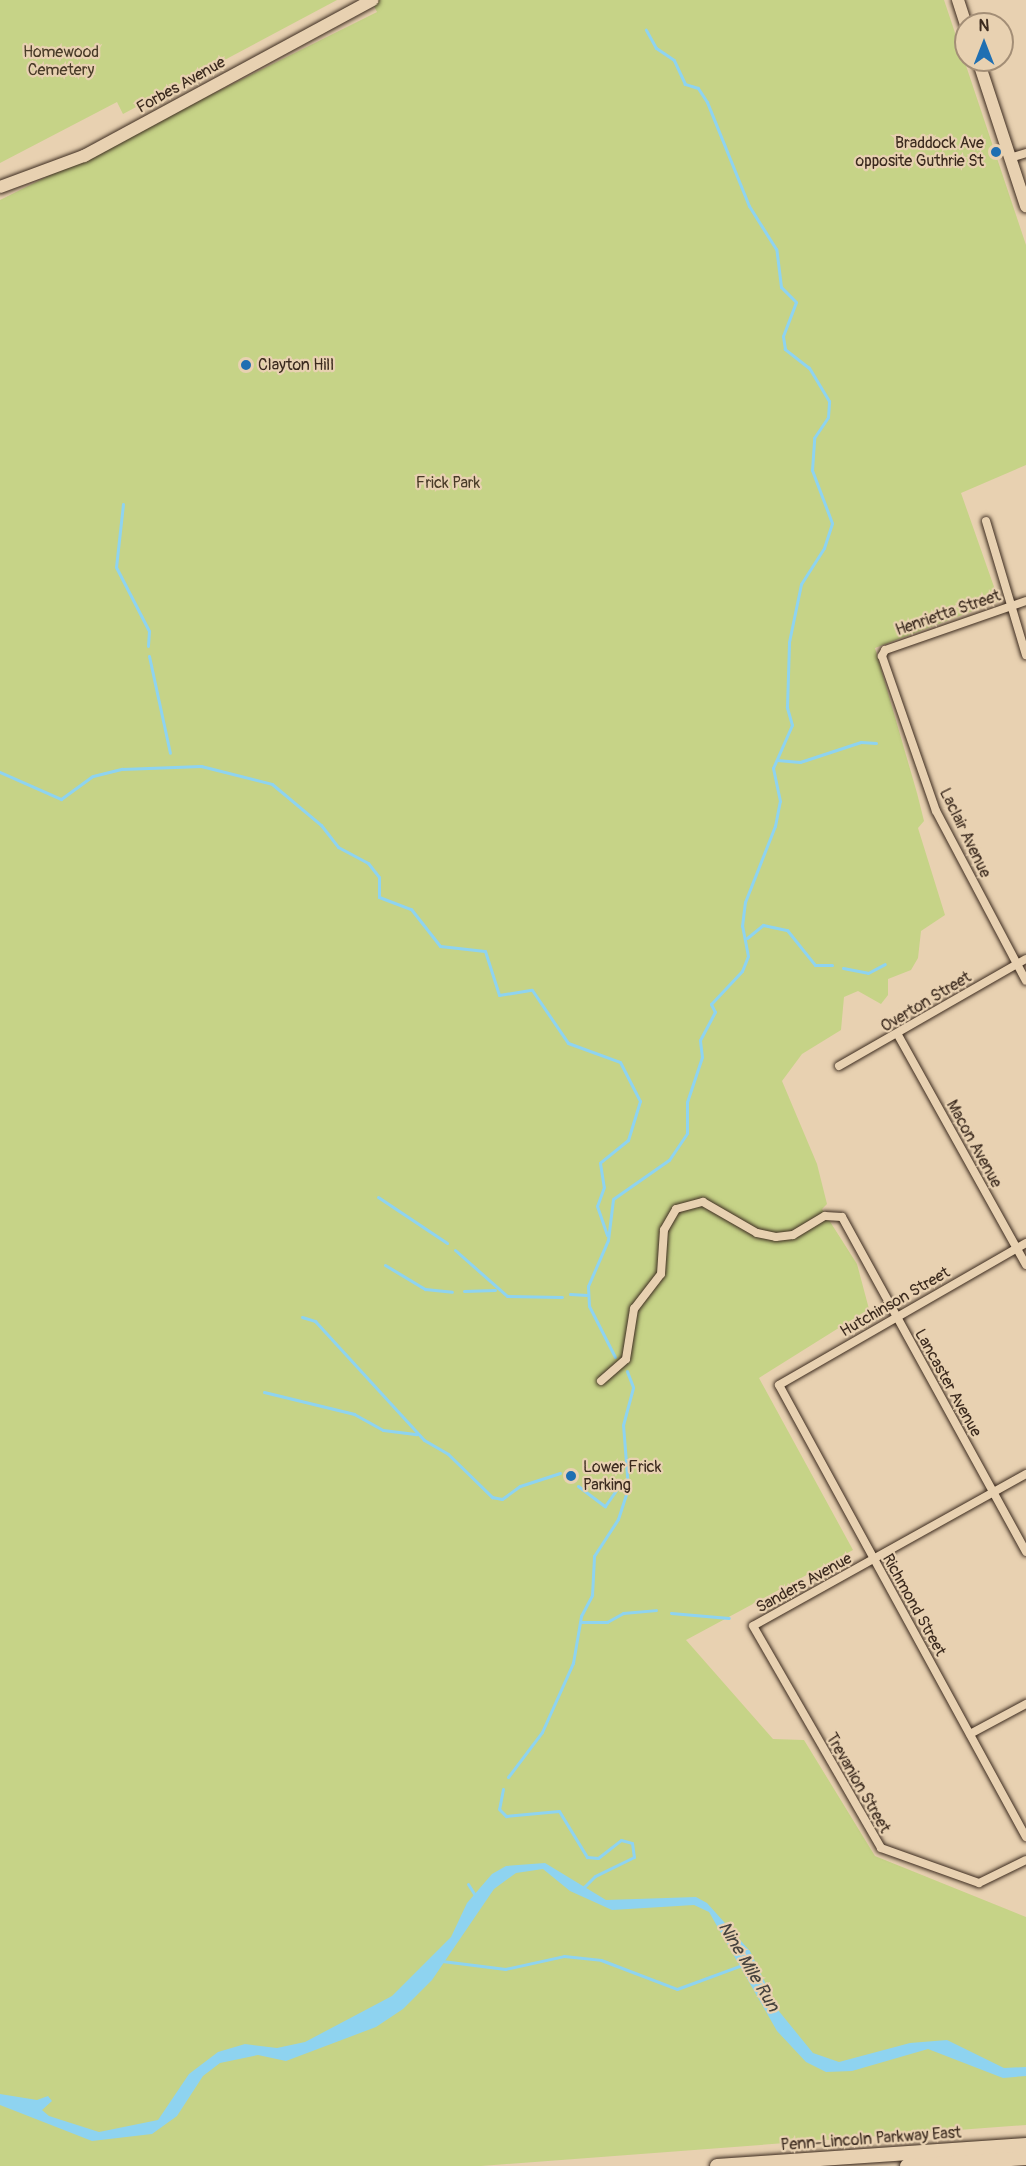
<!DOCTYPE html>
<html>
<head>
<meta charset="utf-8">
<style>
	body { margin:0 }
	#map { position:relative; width:1026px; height:2166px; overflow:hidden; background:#e8d1b1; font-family:Pangolin,sans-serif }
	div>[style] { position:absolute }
	.green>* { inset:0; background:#c6d387 }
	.water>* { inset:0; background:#8ed3f0 }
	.stream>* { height:3px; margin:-1.5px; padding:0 1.5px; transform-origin:1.5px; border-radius:1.5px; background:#8ed3f0 }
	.roads { filter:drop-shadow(0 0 2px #3b2a1e) drop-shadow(0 0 2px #3b2a1e) }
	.street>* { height:8px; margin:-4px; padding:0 4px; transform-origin:4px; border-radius:4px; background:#e8d1b1 }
	.primary>* { height:12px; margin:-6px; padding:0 6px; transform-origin:6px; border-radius:6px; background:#e8d1b1 }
	.highway>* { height:14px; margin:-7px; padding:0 7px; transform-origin:7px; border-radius:7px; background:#e8d1b1 }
	.dots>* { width:16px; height:16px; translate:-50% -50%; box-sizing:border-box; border:3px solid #e8d1b1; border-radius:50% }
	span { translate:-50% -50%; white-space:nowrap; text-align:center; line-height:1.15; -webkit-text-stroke:4.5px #e8d1b1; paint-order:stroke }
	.park-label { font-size:16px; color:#493b28 }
	.street-label { font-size:16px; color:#3b2a1e }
	.poi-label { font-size:16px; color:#3b2a1e }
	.right { translate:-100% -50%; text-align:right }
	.left { translate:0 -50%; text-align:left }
	.water-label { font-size:18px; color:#47433e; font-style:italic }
	.north { position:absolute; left:954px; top:12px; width:60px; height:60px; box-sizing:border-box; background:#e8d1b1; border:2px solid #a38e76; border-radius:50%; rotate:0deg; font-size:16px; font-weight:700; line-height:24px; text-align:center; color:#3b2a1e }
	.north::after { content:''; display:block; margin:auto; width:21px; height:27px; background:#1f6fb2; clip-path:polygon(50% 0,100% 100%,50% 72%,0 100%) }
</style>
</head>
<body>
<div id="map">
	<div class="green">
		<i style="clip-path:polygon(0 0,337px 0,123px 114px,117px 102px,0 163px)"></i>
		<i style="clip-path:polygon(371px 0,944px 0,1026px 245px,1026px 465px,961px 493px,999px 601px,875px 648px,917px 793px,924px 821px,918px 828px,945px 915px,921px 931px,918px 958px,911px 970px,888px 979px,888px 995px,881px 1004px,858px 991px,844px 997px,841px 1030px,802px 1054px,782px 1081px,817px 1164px,827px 1204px,822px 1209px,857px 1264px,869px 1309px,759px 1378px,853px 1550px,686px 1640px,773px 1739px,804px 1740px,875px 1856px,1026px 1917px,1026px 2125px,481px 2166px,0 2166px,0 200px,377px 12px)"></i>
	</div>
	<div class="water">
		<i style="clip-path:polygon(545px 1863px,606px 1900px,696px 1897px,707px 1903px,750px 1951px,778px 2010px,813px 2053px,839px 2062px,910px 2043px,947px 2040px,1004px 2068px,1026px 2067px,1026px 2076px,1003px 2078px,928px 2049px,852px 2071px,826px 2072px,806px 2062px,777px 2031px,709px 1912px,694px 1905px,612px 1910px,570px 1891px,543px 1869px,516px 1873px,494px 1889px,432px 1980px,403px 2009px,376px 2027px,286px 2061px,258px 2055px,220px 2063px,203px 2076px,177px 2116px,152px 2134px,92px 2141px,0 2105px,0 2094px,37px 2100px,48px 2096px,52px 2101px,42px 2110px,49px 2116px,99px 2132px,158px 2120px,189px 2074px,218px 2052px,245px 2044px,277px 2048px,305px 2042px,392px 1996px,451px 1937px,467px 1903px,492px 1874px,506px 1866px)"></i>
	</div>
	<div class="stream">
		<i style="left:123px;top:504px;width:63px;rotate:96.3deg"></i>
		<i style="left:116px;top:567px;width:72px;rotate:62.7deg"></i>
		<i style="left:149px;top:631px;width:15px;rotate:94deg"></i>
		<i style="left:149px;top:656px;width:99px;rotate:77.8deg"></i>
		<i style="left:777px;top:760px;width:23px;rotate:5deg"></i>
		<i style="left:800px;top:762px;width:64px;rotate:-18.2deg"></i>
		<i style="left:861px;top:742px;width:15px;rotate:4deg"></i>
		<i style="left:0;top:772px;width:67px;rotate:23.9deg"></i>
		<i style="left:61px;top:799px;width:39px;rotate:-36deg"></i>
		<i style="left:93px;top:776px;width:30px;rotate:-14deg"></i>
		<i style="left:122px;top:769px;width:79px;rotate:-2.2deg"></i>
		<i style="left:201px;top:766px;width:73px;rotate:14.2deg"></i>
		<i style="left:272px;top:784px;width:64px;rotate:39.9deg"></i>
		<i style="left:321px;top:825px;width:28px;rotate:52deg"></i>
		<i style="left:338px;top:847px;width:34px;rotate:28deg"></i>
		<i style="left:368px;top:863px;width:18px;rotate:52deg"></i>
		<i style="left:379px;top:877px;width:20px;rotate:90deg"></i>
		<i style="left:379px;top:897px;width:34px;rotate:21deg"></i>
		<i style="left:411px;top:909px;width:47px;rotate:51.9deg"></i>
		<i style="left:440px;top:946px;width:45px;rotate:6.3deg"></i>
		<i style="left:485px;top:951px;width:46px;rotate:72.3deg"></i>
		<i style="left:499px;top:995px;width:33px;rotate:-9deg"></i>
		<i style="left:532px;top:990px;width:64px;rotate:55.8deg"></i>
		<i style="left:568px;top:1043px;width:55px;rotate:20.1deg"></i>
		<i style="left:620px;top:1062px;width:44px;rotate:62.9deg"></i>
		<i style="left:640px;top:1101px;width:41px;rotate:107.1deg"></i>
		<i style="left:628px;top:1140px;width:36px;rotate:141deg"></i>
		<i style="left:600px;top:1163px;width:24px;rotate:81deg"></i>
		<i style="left:604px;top:1187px;width:20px;rotate:110deg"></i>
		<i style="left:597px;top:1206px;width:31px;rotate:71deg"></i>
		<i style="left:747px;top:938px;width:21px;rotate:-39deg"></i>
		<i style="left:763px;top:925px;width:25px;rotate:12deg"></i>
		<i style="left:787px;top:930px;width:45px;rotate:51.3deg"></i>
		<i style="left:815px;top:965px;width:17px"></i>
		<i style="left:843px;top:968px;width:25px;rotate:11deg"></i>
		<i style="left:868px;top:973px;width:19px;rotate:-28deg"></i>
		<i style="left:378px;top:1197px;width:83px;rotate:33.7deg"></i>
		<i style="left:455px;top:1250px;width:69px;rotate:41.5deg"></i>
		<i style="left:507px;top:1296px;width:55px;rotate:1deg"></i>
		<i style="left:385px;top:1265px;width:47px;rotate:31deg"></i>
		<i style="left:425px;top:1289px;width:27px;rotate:6deg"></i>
		<i style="left:464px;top:1291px;width:31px;rotate:-2deg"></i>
		<i style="left:570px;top:1294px;width:17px;rotate:3deg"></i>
		<i style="left:302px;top:1317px;width:14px;rotate:17deg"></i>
		<i style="left:315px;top:1321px;width:161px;rotate:47.5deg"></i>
		<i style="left:424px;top:1440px;width:28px;rotate:30deg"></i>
		<i style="left:448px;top:1454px;width:62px;rotate:44.3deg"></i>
		<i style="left:492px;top:1497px;width:10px;rotate:11deg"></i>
		<i style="left:502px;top:1499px;width:22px;rotate:-36deg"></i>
		<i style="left:520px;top:1486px;width:42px;rotate:-18deg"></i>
		<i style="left:615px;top:1357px;width:57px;rotate:-117deg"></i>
		<i style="left:589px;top:1306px;width:20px;rotate:-93deg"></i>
		<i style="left:588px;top:1286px;width:50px;rotate:-66.5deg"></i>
		<i style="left:608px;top:1240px;width:41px;rotate:-83deg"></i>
		<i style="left:613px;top:1199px;width:68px;rotate:-34.9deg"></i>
		<i style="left:669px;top:1160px;width:32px;rotate:-56deg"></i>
		<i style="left:687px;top:1133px;width:31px;rotate:-90deg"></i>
		<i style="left:687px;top:1102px;width:47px;rotate:-71.6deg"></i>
		<i style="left:702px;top:1057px;width:17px;rotate:-97deg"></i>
		<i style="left:700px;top:1040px;width:32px;rotate:-62deg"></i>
		<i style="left:715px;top:1012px;width:9px;rotate:-117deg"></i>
		<i style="left:711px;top:1004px;width:45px;rotate:-46.8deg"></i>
		<i style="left:742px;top:971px;width:16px;rotate:-68deg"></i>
		<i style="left:748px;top:956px;width:31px;rotate:-101deg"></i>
		<i style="left:742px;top:926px;width:24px;rotate:-83deg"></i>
		<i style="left:745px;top:902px;width:82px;rotate:-68.5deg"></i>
		<i style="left:775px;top:826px;width:25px;rotate:-79deg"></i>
		<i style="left:780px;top:801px;width:34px;rotate:-102deg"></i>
		<i style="left:773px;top:768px;width:47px;rotate:-66.2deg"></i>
		<i style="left:792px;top:725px;width:19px;rotate:-106deg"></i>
		<i style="left:787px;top:707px;width:65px;rotate:-88.2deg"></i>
		<i style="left:789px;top:642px;width:59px;rotate:-78.3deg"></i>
		<i style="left:801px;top:584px;width:43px;rotate:-57.4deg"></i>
		<i style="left:824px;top:548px;width:26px;rotate:-72deg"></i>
		<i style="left:832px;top:523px;width:57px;rotate:-110.7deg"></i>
		<i style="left:812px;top:470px;width:32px;rotate:-86deg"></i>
		<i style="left:814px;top:438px;width:25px;rotate:-56deg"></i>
		<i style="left:828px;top:417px;width:16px;rotate:-86deg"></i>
		<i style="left:829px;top:401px;width:39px;rotate:-121deg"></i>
		<i style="left:809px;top:368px;width:31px;rotate:-142deg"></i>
		<i style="left:785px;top:349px;width:13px;rotate:-99deg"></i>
		<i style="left:783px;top:336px;width:36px;rotate:-69deg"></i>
		<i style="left:796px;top:302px;width:21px;rotate:-135deg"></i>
		<i style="left:781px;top:287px;width:38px;rotate:-97deg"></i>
		<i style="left:776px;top:249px;width:51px;rotate:-122.1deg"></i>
		<i style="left:749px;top:206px;width:112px;rotate:-112deg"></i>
		<i style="left:707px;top:102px;width:17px;rotate:-123deg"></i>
		<i style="left:698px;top:88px;width:14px;rotate:-163deg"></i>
		<i style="left:685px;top:84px;width:26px;rotate:-115deg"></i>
		<i style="left:674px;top:60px;width:22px;rotate:-146deg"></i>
		<i style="left:656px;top:48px;width:21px;rotate:-119deg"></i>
		<i style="left:264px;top:1392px;width:93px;rotate:13.7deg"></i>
		<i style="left:354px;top:1414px;width:33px;rotate:29deg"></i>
		<i style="left:383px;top:1430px;width:34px;rotate:7deg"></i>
		<i style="left:578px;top:1486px;width:34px;rotate:37deg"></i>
		<i style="left:605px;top:1506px;width:24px;rotate:-55deg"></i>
		<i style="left:619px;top:1486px;width:9px;rotate:13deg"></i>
		<i style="left:671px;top:1613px;width:58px;rotate:4.9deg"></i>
		<i style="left:580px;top:1622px;width:27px"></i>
		<i style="left:607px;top:1622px;width:18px;rotate:-29deg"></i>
		<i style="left:623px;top:1613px;width:33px;rotate:-5deg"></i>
		<i style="left:508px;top:1777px;width:56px;rotate:-52.9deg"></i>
		<i style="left:542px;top:1732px;width:76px;rotate:-65.8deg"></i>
		<i style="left:573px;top:1663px;width:48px;rotate:-80.3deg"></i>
		<i style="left:581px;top:1616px;width:24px;rotate:-62deg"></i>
		<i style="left:592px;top:1595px;width:39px;rotate:-87deg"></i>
		<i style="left:594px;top:1556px;width:44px;rotate:-57deg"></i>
		<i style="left:618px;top:1519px;width:33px;rotate:-72deg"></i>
		<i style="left:628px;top:1488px;width:63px;rotate:-94.5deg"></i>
		<i style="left:623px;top:1425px;width:39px;rotate:-75deg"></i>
		<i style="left:633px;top:1387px;width:17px;rotate:-111deg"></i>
		<i style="left:503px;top:1789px;width:20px;rotate:101deg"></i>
		<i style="left:499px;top:1809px;width:10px;rotate:45deg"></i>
		<i style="left:506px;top:1816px;width:53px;rotate:-5.4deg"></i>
		<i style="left:559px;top:1811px;width:54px;rotate:58.7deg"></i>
		<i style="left:587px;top:1857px;width:11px;rotate:5deg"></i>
		<i style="left:598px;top:1858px;width:29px;rotate:-38deg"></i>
		<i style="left:621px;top:1840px;width:11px;rotate:15deg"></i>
		<i style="left:632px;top:1843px;width:14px;rotate:82deg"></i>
		<i style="left:634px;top:1857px;width:43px;rotate:154deg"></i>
		<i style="left:595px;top:1876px;width:20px;rotate:135deg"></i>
		<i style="left:468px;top:1884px;width:13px;rotate:58deg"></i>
		<i style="left:442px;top:1961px;width:64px;rotate:7.2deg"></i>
		<i style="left:505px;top:1969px;width:60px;rotate:-12.4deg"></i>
		<i style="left:564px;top:1956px;width:37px;rotate:6deg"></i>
		<i style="left:601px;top:1960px;width:81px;rotate:20.9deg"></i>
		<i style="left:677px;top:1989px;width:69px;rotate:-20.3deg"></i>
	</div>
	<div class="roads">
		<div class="street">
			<i style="left:1010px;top:158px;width:17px;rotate:-17deg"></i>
			<i style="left:986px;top:521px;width:140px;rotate:73.4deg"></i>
			<i style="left:1026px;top:601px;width:149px;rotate:160.8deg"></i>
			<i style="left:885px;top:650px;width:7px;rotate:117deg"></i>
			<i style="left:882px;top:656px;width:164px;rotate:70.8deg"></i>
			<i style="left:936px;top:811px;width:192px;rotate:62.1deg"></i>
			<i style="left:898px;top:1035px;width:263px;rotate:60.9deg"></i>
			<i style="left:839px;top:1066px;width:215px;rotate:-29.8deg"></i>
			<i style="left:1026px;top:1243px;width:285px;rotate:150.1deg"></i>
			<i style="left:779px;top:1385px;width:515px;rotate:61.35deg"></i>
			<i style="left:601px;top:1381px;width:33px;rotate:-41deg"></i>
			<i style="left:626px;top:1359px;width:51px;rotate:-80.9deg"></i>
			<i style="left:634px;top:1309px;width:44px;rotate:-52.4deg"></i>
			<i style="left:661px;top:1274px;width:44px;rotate:-86.1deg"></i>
			<i style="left:664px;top:1230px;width:24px;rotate:-60deg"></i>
			<i style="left:676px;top:1209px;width:28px;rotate:-15deg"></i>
			<i style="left:703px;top:1202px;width:62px;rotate:29.9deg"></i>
			<i style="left:757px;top:1233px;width:19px;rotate:12deg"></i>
			<i style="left:776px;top:1237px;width:17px;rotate:-7deg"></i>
			<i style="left:793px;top:1235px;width:37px;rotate:-31deg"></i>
			<i style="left:825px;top:1216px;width:17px;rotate:3deg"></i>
			<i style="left:842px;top:1217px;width:382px;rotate:61.2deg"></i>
			<i style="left:1026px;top:1474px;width:312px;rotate:150.9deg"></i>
			<i style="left:753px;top:1626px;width:256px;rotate:60deg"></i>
			<i style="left:881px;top:1848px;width:104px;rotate:19.7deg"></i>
			<i style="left:979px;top:1883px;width:52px;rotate:-26.1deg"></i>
			<i style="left:970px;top:1734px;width:64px;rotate:-28.2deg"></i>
		</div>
		<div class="primary">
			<i style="left:958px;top:0;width:25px;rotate:72deg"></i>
			<i style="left:978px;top:60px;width:154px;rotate:71.8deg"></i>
			<i style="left:0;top:187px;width:90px;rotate:-20.3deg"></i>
			<i style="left:84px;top:156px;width:328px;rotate:-28.4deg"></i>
		</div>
		<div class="highway">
			<i style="left:717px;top:2166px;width:310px;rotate:-3.9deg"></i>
			<i style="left:907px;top:2166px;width:119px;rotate:-3.8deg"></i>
		</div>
	</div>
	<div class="dots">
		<i style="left:996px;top:152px;background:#1f6fb2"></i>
		<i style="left:246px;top:365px;background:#1f6fb2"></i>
		<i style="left:571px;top:1476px;background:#1f6fb2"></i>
	</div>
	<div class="park-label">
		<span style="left:61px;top:61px">Homewood<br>Cemetery</span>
		<span style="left:448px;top:483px">Frick Park</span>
	</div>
	<div class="street-label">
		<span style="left:181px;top:85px;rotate:-29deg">Forbes Avenue</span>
		<span style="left:948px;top:613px;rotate:-19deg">Henrietta Street</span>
		<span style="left:965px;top:833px;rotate:64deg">Laclair Avenue</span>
		<span style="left:926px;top:1002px;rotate:-31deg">Overton Street</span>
		<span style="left:974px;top:1144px;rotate:61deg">Macon Avenue</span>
		<span style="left:895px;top:1302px;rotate:-30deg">Hutchinson Street</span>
		<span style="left:948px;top:1383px;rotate:61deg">Lancaster Avenue</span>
		<span style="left:804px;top:1583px;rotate:-29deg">Sanders Avenue</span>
		<span style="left:914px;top:1605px;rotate:61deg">Richmond Street</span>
		<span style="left:858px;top:1783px;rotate:60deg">Trevanion Street</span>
		<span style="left:871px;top:2139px;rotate:-4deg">Penn-Lincoln Parkway East</span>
	</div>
	<div class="poi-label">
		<span class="right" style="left:984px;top:152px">Braddock Ave<br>opposite Guthrie St</span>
		<span class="left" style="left:258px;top:365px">Clayton Hill</span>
		<span class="left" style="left:583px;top:1476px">Lower Frick<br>Parking</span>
	</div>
	<div class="water-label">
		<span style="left:748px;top:1967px;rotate:59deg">Nine Mile Run</span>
	</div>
	<div class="north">N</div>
</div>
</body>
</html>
